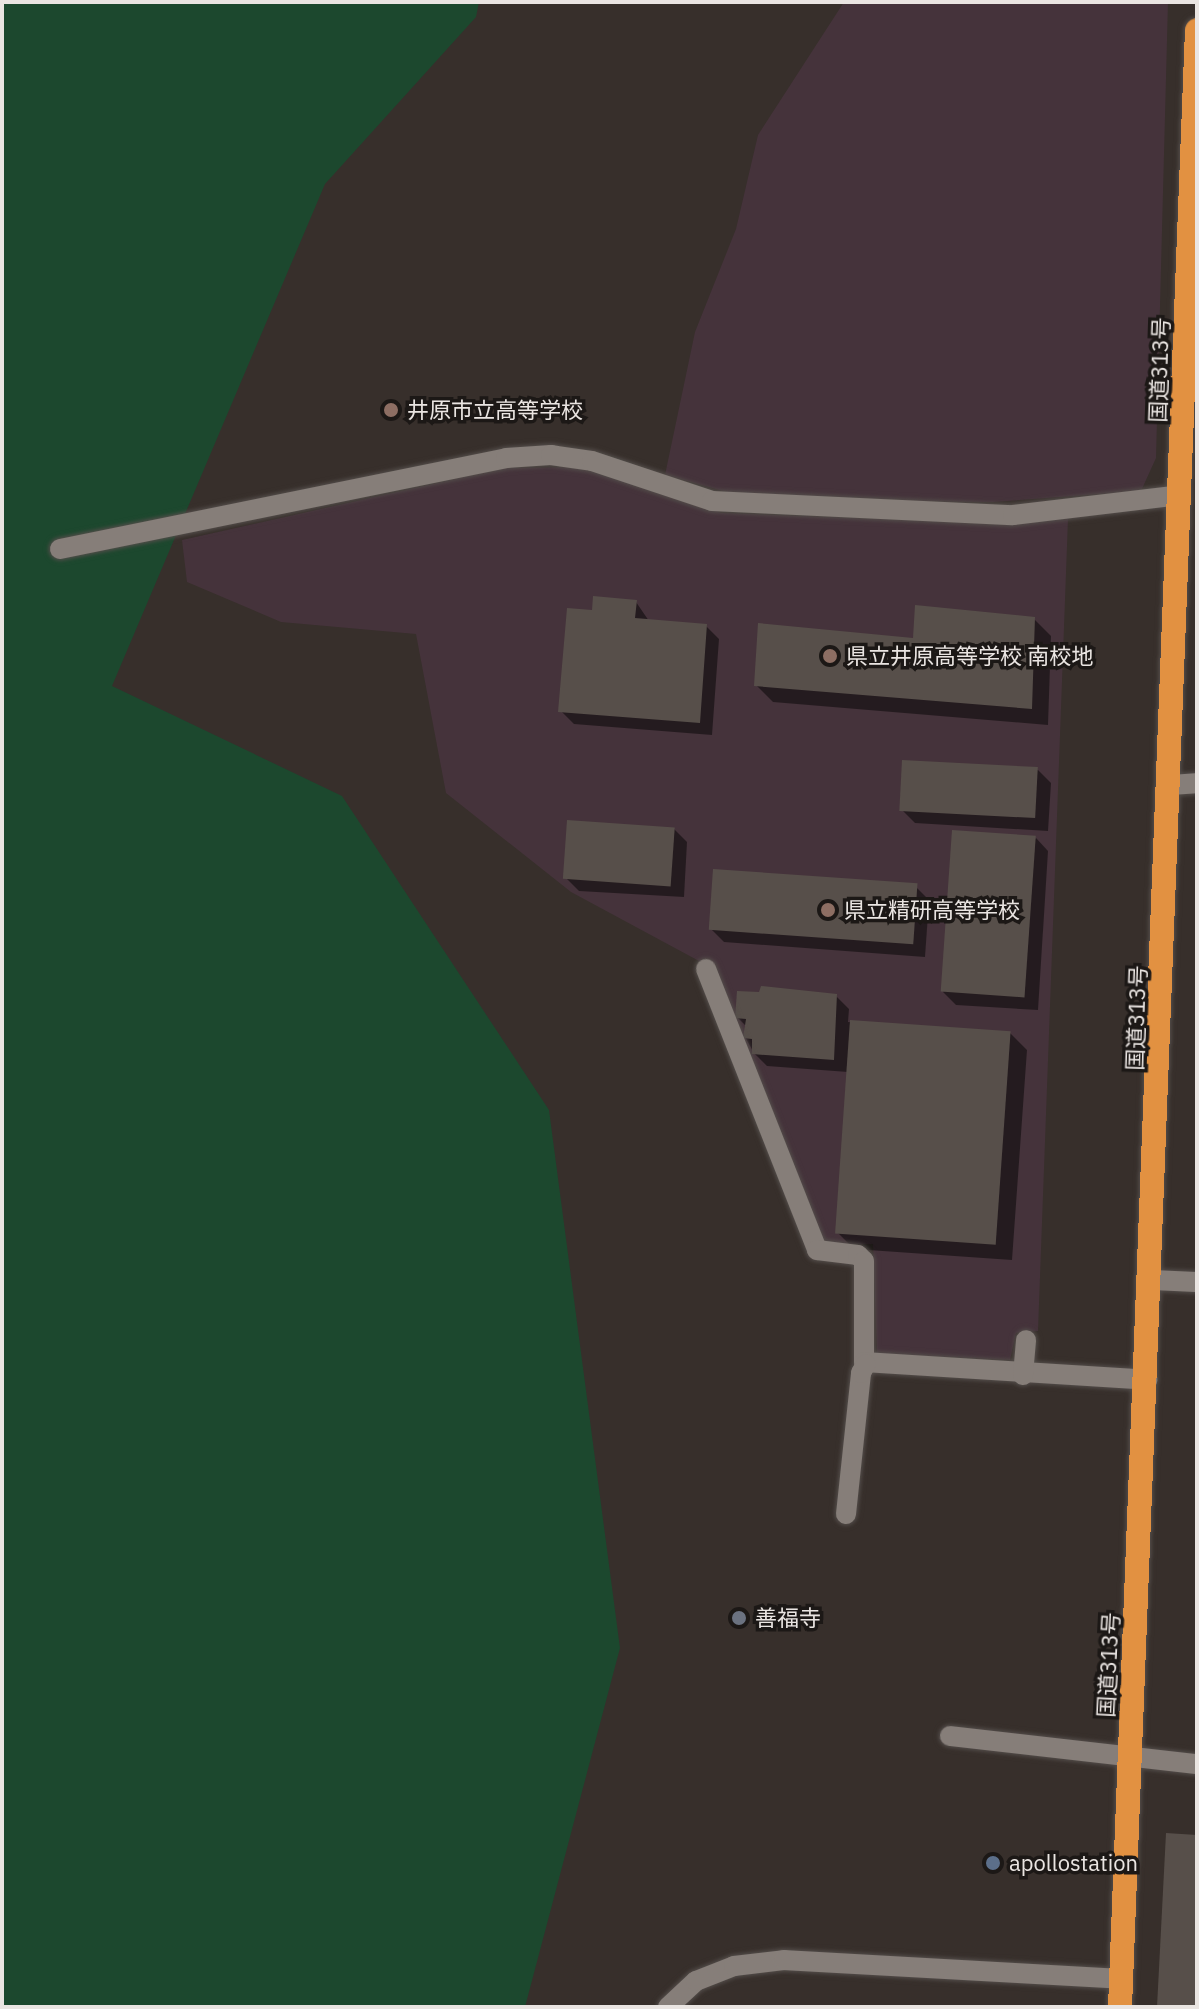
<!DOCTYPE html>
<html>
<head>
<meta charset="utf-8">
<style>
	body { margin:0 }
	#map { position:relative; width:1199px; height:2009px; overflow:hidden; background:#372f2b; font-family:"IBM Plex Sans","Noto Sans JP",sans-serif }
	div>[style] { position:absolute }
	.education>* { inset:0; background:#45333b }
	.green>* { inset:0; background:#1c482e }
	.shadow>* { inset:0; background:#0007 }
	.building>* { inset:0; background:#574f4a; transform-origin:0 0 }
	.roads { filter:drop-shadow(0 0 2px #534d4a) drop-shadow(0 0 2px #534d4a) }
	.minor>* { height:20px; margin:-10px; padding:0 10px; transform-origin:10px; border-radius:10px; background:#867e79 }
	.highway>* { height:24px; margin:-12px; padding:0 12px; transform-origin:12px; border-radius:12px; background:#e29141 }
	.dots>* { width:22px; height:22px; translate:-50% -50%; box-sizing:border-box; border:4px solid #1c1816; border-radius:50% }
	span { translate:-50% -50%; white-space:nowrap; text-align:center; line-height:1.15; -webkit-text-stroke:7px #1c1816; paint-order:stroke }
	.street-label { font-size:22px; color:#eae5e2 }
	.poi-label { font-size:22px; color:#eae5e2 }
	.left { translate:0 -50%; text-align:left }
	.frame { position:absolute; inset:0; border:4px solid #eae5e2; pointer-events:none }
</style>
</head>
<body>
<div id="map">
	<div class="education">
		<i style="clip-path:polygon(844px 2px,1168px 2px,1156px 458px,1141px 491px,993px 502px,861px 501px,734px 494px,665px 475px,695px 332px,736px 229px,758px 135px)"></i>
		<i style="clip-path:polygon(578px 467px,722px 513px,1013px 524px,1068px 519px,1038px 1331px,1016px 1333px,1010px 1360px,877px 1354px,873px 1244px,825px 1244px,712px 968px,571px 892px,446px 793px,416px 634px,281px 622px,187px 582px,182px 540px,504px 468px)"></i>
	</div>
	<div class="green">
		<i style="clip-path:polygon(2px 2px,479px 2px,476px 17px,325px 184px,112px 686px,342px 796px,549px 1110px,620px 1648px,525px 2007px,2px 2007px)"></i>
	</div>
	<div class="shadow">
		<i style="clip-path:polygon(636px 602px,649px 621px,706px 626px,719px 639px,712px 735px,574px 724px,561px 711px,594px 612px)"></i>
		<i style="clip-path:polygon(1034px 619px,1051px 636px,1048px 725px,773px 702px,756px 685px,914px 640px)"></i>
		<i style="clip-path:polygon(1038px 770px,1051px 783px,1048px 831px,915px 823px,902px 810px)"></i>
		<i style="clip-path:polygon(674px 829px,687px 842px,684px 897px,579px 891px,566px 878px)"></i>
		<i style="clip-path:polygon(1036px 838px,1048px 851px,1038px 1010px,956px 1005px,943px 992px)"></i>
		<i style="clip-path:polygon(916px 887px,929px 900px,925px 957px,724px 942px,711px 929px)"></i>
		<i style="clip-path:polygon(836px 996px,849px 1009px,848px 1022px,1010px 1033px,1027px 1050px,1012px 1260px,854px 1249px,837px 1232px,848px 1072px,767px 1066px,754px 1053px,745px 1037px,747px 1027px,737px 1017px)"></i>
	</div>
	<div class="building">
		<i style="clip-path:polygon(593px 596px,637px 600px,635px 618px,707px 624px,700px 723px,558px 712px,567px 608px,592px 610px)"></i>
		<i style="clip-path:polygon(915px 605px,1035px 617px,1032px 709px,754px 686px,758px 623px,913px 638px)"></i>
		<i style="left:902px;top:760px;width:136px;height:51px;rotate:3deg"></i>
		<i style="left:567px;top:820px;width:108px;height:59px;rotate:4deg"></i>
		<i style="left:952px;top:830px;width:84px;height:162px;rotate:4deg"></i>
		<i style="left:713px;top:869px;width:205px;height:61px;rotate:4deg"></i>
		<i style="clip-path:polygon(761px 986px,837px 994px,834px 1060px,752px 1054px,752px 1039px,743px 1038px,746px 1019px,735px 1018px,737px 991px,759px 992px)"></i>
		<i style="left:850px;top:1020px;width:161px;height:214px;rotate:4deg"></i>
		<i style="clip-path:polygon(1166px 1833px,1197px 1835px,1197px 2007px,1157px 2007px)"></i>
	</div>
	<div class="roads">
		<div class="minor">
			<i style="left:60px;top:549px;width:455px;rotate:-11.5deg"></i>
			<i style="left:506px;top:458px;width:45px;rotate:-3.8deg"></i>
			<i style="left:551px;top:455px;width:41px;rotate:8.3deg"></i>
			<i style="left:592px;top:461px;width:126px;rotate:18.4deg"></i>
			<i style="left:712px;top:501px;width:301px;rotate:2.7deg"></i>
			<i style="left:1013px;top:515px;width:168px;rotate:-6.8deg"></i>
			<i style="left:1170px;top:785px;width:27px;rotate:-4deg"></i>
			<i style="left:706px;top:969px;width:302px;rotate:68.4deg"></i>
			<i style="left:817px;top:1250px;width:41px;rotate:7deg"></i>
			<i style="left:858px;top:1255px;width:8px;rotate:45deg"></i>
			<i style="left:864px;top:1261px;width:101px;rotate:90deg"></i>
			<i style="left:864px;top:1362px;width:284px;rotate:3.6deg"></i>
			<i style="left:1152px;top:1280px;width:45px;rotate:2.5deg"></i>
			<i style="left:1023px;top:1375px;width:35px;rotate:-85deg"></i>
			<i style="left:846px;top:1514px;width:142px;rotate:-83.9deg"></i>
			<i style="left:861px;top:1373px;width:10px;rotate:-61deg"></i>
			<i style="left:950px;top:1736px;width:249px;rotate:6.5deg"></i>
			<i style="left:668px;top:2007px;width:38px;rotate:-43deg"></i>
			<i style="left:696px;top:1981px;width:41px;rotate:-21.5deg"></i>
			<i style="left:734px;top:1966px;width:50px;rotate:-6.8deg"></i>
			<i style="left:784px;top:1960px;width:337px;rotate:3.2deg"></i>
		</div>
		<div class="highway">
			<i style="left:1120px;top:2007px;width:1978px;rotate:-87.77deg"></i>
		</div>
	</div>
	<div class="dots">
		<i style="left:391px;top:410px;background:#8d6e63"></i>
		<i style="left:830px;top:656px;background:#8d6e63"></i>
		<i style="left:828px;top:910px;background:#8d6e63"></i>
		<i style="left:739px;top:1618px;background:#6b7280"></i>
		<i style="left:993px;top:1863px;background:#5c6f8a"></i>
	</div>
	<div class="street-label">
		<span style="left:1159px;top:370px;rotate:-88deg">国道313号</span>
		<span style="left:1136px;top:1018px;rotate:-88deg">国道313号</span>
		<span style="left:1108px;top:1665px;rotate:-87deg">国道313号</span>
	</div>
	<div class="poi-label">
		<span class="left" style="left:407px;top:410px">井原市立高等学校</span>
		<span class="left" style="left:846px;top:656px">県立井原高等学校 南校地</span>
		<span class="left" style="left:844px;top:910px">県立精研高等学校</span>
		<span class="left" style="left:755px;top:1618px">善福寺</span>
		<span class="left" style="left:1009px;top:1863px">apollostation</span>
	</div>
	<div class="frame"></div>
</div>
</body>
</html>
